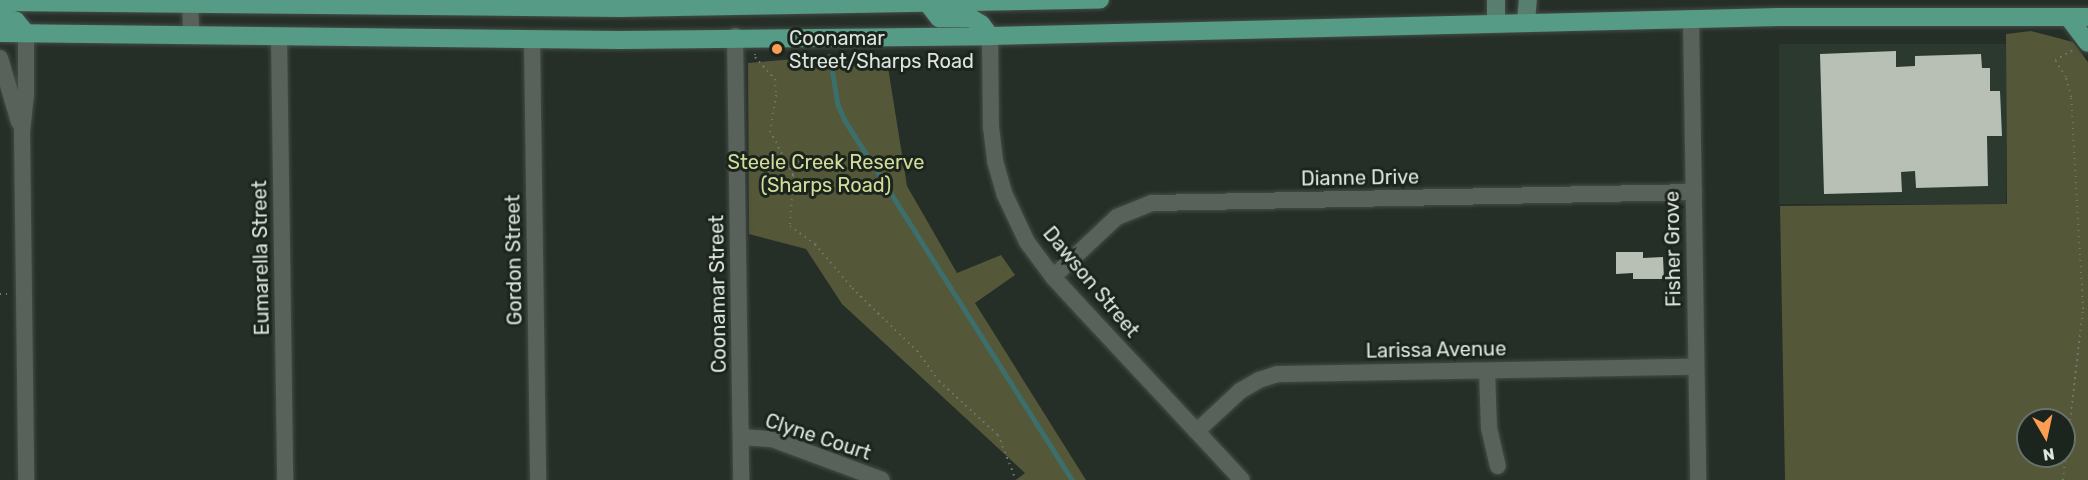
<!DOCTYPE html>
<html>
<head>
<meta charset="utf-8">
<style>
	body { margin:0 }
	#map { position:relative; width:2088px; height:480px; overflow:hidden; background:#252e27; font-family:Rubik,sans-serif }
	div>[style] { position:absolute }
	.built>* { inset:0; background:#2b392f; transform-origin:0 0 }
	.green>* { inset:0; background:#545738 }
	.stream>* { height:4.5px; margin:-2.25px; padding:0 2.25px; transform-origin:2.25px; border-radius:2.25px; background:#3c6f6b }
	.building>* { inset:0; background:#b8bfb4 }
	.path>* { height:2px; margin-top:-1px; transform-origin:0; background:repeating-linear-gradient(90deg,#707771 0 1.5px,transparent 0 6px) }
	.roads { filter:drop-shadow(0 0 2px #444c46) drop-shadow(0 0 2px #444c46) }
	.street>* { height:16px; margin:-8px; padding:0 8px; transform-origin:8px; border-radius:8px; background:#58625a }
	.secondary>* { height:18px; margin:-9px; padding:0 9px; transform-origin:9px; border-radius:9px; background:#577e6f }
	.primary>* { height:18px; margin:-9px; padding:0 9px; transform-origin:9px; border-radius:9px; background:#569b85 }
	.dots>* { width:16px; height:16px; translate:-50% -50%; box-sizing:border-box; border:3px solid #1b241d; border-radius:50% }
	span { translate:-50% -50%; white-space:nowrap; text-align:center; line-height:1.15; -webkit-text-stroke:6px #1b241d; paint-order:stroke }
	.poi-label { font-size:20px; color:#dfe4e0 }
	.left { translate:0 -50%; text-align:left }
	.park-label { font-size:20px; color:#d4dc9b }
	.street-label { font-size:20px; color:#dfe4e0 }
	.north { position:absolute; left:2016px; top:408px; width:60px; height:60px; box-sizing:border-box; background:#1b241d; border:2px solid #69716b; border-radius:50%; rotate:171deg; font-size:16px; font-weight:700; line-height:24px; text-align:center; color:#dfe4e0 }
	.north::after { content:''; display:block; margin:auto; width:21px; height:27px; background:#fc9d53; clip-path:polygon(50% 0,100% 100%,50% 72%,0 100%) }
</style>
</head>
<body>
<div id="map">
	<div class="built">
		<i style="left:2006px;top:44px;width:160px;height:227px;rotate:90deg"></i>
	</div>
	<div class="green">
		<i style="clip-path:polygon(evenodd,2031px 31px,2073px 42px,2088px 62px,2088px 480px,1785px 480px,1780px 206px,2007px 204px,2006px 34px,2031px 31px,2028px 420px,2064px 420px,2064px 456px,2028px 456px,2028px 420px)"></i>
		<i style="clip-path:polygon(830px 56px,887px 61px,907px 186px,957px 273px,1001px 255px,1015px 275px,975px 303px,1086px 480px,1016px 480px,1025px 473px,842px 304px,806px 249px,749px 234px,748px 63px)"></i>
	</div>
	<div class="stream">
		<i style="left:830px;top:56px;width:50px;rotate:80.7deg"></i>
		<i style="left:838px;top:105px;width:19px;rotate:65deg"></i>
		<i style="left:846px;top:122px;width:423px;rotate:57.7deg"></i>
	</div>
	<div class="building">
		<i style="clip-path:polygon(1896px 51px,1896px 67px,1915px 66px,1915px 56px,1981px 54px,1982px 68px,1990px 68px,1990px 91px,2000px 91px,2002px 136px,1987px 136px,1988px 186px,1916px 188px,1915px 171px,1901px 172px,1902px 192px,1824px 194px,1820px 54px)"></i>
		<i style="clip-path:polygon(1616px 252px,1643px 252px,1643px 258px,1663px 257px,1664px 279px,1633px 279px,1633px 273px,1616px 274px)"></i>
	</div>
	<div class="path">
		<i style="left:755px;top:54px;width:3px;rotate:90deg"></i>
		<i style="left:755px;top:57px;width:30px;rotate:48deg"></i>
		<i style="left:775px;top:79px;width:16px;rotate:86deg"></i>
		<i style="left:776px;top:95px;width:36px;rotate:99deg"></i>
		<i style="left:770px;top:131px;width:50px;rotate:62.4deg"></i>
		<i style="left:793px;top:175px;width:51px;rotate:93.4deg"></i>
		<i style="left:790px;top:226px;width:31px;rotate:36deg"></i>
		<i style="left:815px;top:244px;width:57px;rotate:49.9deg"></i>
		<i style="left:852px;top:288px;width:91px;rotate:44.1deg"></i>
		<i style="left:917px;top:351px;width:37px;rotate:54deg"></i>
		<i style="left:939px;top:381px;width:80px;rotate:42.5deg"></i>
		<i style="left:998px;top:435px;width:48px;rotate:68.2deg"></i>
		<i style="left:0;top:294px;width:9px"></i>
		<i style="left:2063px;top:480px;width:172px;rotate:-83.3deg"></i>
		<i style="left:2083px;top:309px;width:212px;rotate:-93.2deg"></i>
		<i style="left:2071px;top:97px;width:21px;rotate:-104deg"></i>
		<i style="left:2066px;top:77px;width:20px;rotate:-123deg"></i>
		<i style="left:2055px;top:60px;width:21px;rotate:-29deg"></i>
	</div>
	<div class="roads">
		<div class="street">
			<i style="left:190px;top:0;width:36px;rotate:88deg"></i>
			<i style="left:1691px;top:18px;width:462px;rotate:89.1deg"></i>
			<i style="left:26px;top:33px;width:61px;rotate:90deg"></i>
			<i style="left:26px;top:94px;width:38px;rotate:96deg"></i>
			<i style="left:22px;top:132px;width:348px;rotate:89.3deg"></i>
			<i style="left:279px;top:36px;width:444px;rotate:89.2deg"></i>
			<i style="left:735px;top:36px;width:444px;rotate:89.2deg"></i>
			<i style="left:990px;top:36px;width:91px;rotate:89.4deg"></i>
			<i style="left:991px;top:127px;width:34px;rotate:83deg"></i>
			<i style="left:995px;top:161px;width:33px;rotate:74deg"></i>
			<i style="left:1004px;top:193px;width:54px;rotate:64.9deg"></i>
			<i style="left:1027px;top:242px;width:44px;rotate:53.4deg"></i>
			<i style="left:1053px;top:277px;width:53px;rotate:47.3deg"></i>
			<i style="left:1089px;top:316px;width:224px;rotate:47deg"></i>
			<i style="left:532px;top:39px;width:441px;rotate:89.2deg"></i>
			<i style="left:0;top:58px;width:67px;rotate:73.5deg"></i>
			<i style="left:1053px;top:277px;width:88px;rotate:-43.2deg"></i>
			<i style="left:1117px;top:217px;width:38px;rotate:-22deg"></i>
			<i style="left:1152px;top:203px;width:542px;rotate:-1.16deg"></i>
			<i style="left:1487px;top:371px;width:57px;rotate:88deg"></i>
			<i style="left:1489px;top:428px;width:39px;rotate:77deg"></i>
			<i style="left:1197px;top:431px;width:59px;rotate:-42.9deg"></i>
			<i style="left:1240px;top:391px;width:22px;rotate:-30deg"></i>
			<i style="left:1259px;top:380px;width:19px;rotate:-18deg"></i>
			<i style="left:1277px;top:374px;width:419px;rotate:-1deg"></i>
			<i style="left:741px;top:437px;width:31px;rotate:4deg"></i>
			<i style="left:772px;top:439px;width:117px;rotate:20.4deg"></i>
		</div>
		<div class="secondary">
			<i style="left:1526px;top:21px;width:21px;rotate:-85deg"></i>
			<i style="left:1496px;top:22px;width:22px;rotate:-90deg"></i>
		</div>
		<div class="primary">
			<i style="left:0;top:2px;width:620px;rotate:0.55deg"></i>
			<i style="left:620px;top:8px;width:480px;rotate:-1deg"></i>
			<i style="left:928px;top:4px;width:18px;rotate:52deg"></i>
			<i style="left:939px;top:18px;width:32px"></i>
			<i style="left:971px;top:18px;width:12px;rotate:31deg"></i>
			<i style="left:981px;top:24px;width:15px;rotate:53deg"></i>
			<i style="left:0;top:16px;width:17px;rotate:17deg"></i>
			<i style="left:16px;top:21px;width:16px;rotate:50deg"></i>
			<i style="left:2069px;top:18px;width:31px;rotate:53deg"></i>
			<i style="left:0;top:33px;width:621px;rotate:0.65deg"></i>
			<i style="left:621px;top:40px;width:369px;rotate:-0.6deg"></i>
			<i style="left:990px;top:36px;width:789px;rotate:-1.38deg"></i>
			<i style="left:1779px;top:17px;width:309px"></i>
		</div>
	</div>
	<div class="dots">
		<i style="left:777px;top:49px;background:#fc9d53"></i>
	</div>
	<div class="poi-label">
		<span class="left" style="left:789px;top:50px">Coonamar<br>Street/Sharps Road</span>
	</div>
	<div class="park-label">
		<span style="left:826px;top:174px">Steele Creek Reserve<br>(Sharps Road)</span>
	</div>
	<div class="street-label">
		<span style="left:1360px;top:178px;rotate:-1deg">Dianne Drive</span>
		<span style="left:1673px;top:249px;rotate:-91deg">Fisher Grove</span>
		<span style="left:261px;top:258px;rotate:-91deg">Eumarella Street</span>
		<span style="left:514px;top:260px;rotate:-91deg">Gordon Street</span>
		<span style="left:1091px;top:282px;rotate:50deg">Dawson Street</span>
		<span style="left:718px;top:294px;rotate:-91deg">Coonamar Street</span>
		<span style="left:1436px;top:350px;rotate:-1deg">Larissa Avenue</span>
		<span style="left:818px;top:437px;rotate:18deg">Clyne Court</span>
	</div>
	<div class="north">N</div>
</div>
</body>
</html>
